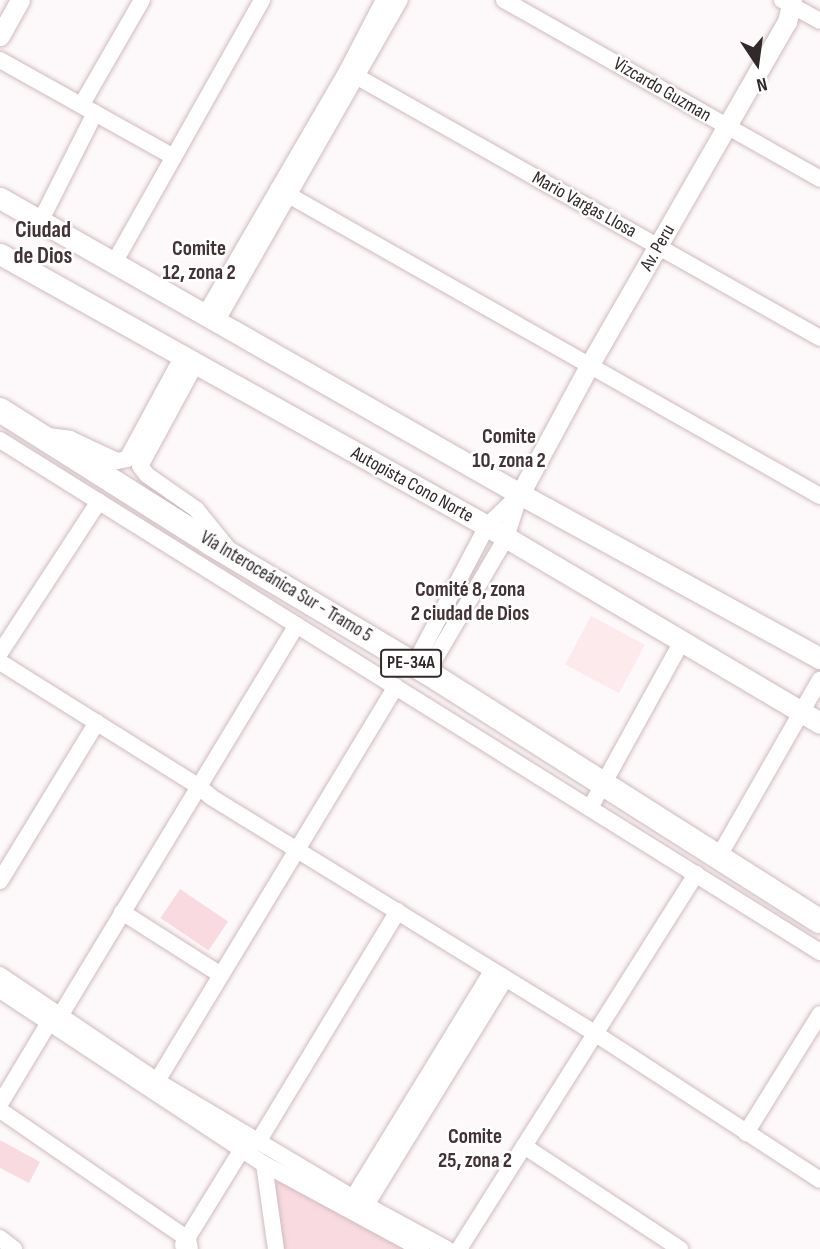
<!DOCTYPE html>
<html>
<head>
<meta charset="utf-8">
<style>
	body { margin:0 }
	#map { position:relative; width:820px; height:1249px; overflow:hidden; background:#fdf8f9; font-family:"Sofia Sans Condensed",sans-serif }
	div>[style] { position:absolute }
	.built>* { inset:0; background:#fdeaed; transform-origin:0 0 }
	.green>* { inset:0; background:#f8dae0; transform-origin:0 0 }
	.roads { filter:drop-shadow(0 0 2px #d0babe) drop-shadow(0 0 2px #d0babe) }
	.minor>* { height:16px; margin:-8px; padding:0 8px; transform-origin:8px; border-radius:8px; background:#fff }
	.tertiary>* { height:19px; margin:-9.5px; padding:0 9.5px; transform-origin:9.5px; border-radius:9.5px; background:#fff }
	.secondary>* { height:21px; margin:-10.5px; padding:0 10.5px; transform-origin:10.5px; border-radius:10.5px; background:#fff }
	.trunk>* { height:24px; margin:-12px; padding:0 12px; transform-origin:12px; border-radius:12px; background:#fff }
	span { translate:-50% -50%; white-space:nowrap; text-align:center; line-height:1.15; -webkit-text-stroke:5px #fff; paint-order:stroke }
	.shield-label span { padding:2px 5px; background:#fff; border:2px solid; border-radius:5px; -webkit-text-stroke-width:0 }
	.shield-label { font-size:18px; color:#31292a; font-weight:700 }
	.street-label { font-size:19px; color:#31292a }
	.neighbourhood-label { font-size:21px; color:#443336; font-weight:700 }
	.quarter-label { font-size:23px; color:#443336; font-weight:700 }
	.north { position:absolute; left:722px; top:28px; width:70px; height:70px; -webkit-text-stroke:5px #fff; paint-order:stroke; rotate:167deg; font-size:19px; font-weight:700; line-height:28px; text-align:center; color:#31292a }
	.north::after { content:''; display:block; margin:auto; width:24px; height:32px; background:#31292a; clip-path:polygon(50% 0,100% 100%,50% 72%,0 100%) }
</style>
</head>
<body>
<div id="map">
	<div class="built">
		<i style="left:591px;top:616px;width:61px;height:55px;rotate:28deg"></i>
	</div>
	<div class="green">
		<i style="left:180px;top:889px;width:58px;height:35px;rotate:34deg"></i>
		<i style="clip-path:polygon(0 1140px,40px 1162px,29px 1183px,0 1168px)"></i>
		<i style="clip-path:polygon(279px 1181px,407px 1249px,283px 1249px,276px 1208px,275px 1186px)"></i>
	</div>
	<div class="roads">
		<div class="minor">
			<i style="left:504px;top:0;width:363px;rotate:29.5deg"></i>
			<i style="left:782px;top:0;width:43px;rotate:28.9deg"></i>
			<i style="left:0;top:60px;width:197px;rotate:29.2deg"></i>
			<i style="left:347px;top:71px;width:543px;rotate:29.44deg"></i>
			<i style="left:82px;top:104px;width:120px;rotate:-60deg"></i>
			<i style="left:278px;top:189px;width:623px;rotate:29.53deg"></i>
			<i style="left:41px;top:220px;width:120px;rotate:-63.2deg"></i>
			<i style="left:114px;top:263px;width:302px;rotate:-60.6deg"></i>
			<i style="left:205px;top:315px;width:282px;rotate:-59.8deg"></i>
			<i style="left:347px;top:71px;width:80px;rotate:-62.5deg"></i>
			<i style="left:216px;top:322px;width:371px;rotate:-60.3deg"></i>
			<i style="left:196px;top:363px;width:117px;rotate:118.5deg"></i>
			<i style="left:140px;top:466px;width:11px;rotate:52deg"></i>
			<i style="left:147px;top:475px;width:60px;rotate:34.8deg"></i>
			<i style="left:196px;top:509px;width:48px;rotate:51deg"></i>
			<i style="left:47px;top:436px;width:23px;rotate:7deg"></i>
			<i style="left:70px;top:439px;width:52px;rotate:25.1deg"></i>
			<i style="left:117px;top:461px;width:10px;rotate:-11deg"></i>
			<i style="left:127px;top:459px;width:117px;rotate:-61.5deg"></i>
			<i style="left:0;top:440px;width:967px;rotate:31.98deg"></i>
			<i style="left:0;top:653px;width:181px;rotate:-56.9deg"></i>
			<i style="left:0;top:662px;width:234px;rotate:32.1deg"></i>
			<i style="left:198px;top:786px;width:17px;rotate:40deg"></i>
			<i style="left:211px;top:797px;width:452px;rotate:31.6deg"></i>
			<i style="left:596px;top:1034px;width:267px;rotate:33.1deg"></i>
			<i style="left:414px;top:665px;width:157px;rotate:-62.3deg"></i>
			<i style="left:487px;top:526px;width:46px;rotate:-44.1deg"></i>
			<i style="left:427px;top:672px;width:156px;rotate:-59.5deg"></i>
			<i style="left:506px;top:538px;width:43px;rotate:-72.4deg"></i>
			<i style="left:590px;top:808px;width:188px;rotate:-61.1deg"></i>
			<i style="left:719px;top:856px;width:203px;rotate:-60.2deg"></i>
			<i style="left:0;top:881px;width:186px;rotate:-58.6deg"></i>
			<i style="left:122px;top:912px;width:117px;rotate:32.5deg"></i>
			<i style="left:0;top:975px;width:189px;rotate:34deg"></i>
			<i style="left:157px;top:1081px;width:228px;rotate:30.8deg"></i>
			<i style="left:353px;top:1198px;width:107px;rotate:28.5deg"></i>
			<i style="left:0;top:990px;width:316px;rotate:33.4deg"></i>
			<i style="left:264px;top:1164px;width:179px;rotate:28.4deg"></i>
			<i style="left:157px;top:1081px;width:461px;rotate:-58.8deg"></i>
			<i style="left:0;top:1104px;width:93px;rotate:-59deg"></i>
			<i style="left:48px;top:1024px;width:14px;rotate:-34deg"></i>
			<i style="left:60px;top:1016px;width:457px;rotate:-58.8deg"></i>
			<i style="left:0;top:1110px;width:228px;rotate:34.5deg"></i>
			<i style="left:188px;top:1239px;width:10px;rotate:79deg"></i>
			<i style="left:746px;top:1133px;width:140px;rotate:-58.1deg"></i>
			<i style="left:258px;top:1142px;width:270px;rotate:-58.8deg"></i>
			<i style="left:524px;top:1146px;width:187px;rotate:33.4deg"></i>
			<i style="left:264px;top:1164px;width:86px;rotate:82deg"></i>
			<i style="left:353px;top:1198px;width:266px;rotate:-58.5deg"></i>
			<i style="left:366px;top:1205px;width:265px;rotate:-58.4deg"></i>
			<i style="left:0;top:1238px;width:18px;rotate:38deg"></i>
			<i style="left:183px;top:1245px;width:113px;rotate:-58.4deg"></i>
			<i style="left:459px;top:1249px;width:444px;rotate:-57.7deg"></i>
		</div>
		<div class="tertiary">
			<i style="left:0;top:36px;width:41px;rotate:-60.9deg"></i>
			<i style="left:520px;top:494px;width:148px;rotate:-61.7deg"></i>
			<i style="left:590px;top:364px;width:395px;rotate:-60.1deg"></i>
			<i style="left:787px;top:22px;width:23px;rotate:-77deg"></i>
		</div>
		<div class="secondary">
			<i style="left:0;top:198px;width:598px;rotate:29.65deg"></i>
			<i style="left:520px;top:494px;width:342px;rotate:28.7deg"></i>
			<i style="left:0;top:254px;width:558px;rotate:29.18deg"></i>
			<i style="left:487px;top:526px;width:387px;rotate:30.6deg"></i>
		</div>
		<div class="trunk">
			<i style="left:0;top:410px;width:251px;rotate:32.3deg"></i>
			<i style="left:212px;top:544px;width:250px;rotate:30.8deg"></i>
			<i style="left:427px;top:672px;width:465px;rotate:32.4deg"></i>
		</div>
	</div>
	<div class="shield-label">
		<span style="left:411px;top:663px">PE-34A</span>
	</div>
	<div class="street-label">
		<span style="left:662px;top:90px;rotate:30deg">Vizcardo Guzman</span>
		<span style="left:584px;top:205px;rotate:29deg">Mario Vargas Llosa</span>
		<span style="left:658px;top:248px;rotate:-60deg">Av. Peru</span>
		<span style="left:412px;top:485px;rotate:29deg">Autopista Cono Norte</span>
		<span style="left:286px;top:587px;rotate:31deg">Vía Interoceánica Sur - Tramo 5</span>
	</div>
	<div class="neighbourhood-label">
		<span style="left:199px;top:261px">Comite<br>12, zona 2</span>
		<span style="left:509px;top:449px">Comite<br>10, zona 2</span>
		<span style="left:470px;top:602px">Comité 8, zona<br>2 ciudad de Dios</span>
		<span style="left:475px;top:1149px">Comite<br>25, zona 2</span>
	</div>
	<div class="quarter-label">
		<span style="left:43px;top:243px">Ciudad<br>de Dios</span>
	</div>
	<div class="north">N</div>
</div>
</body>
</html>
